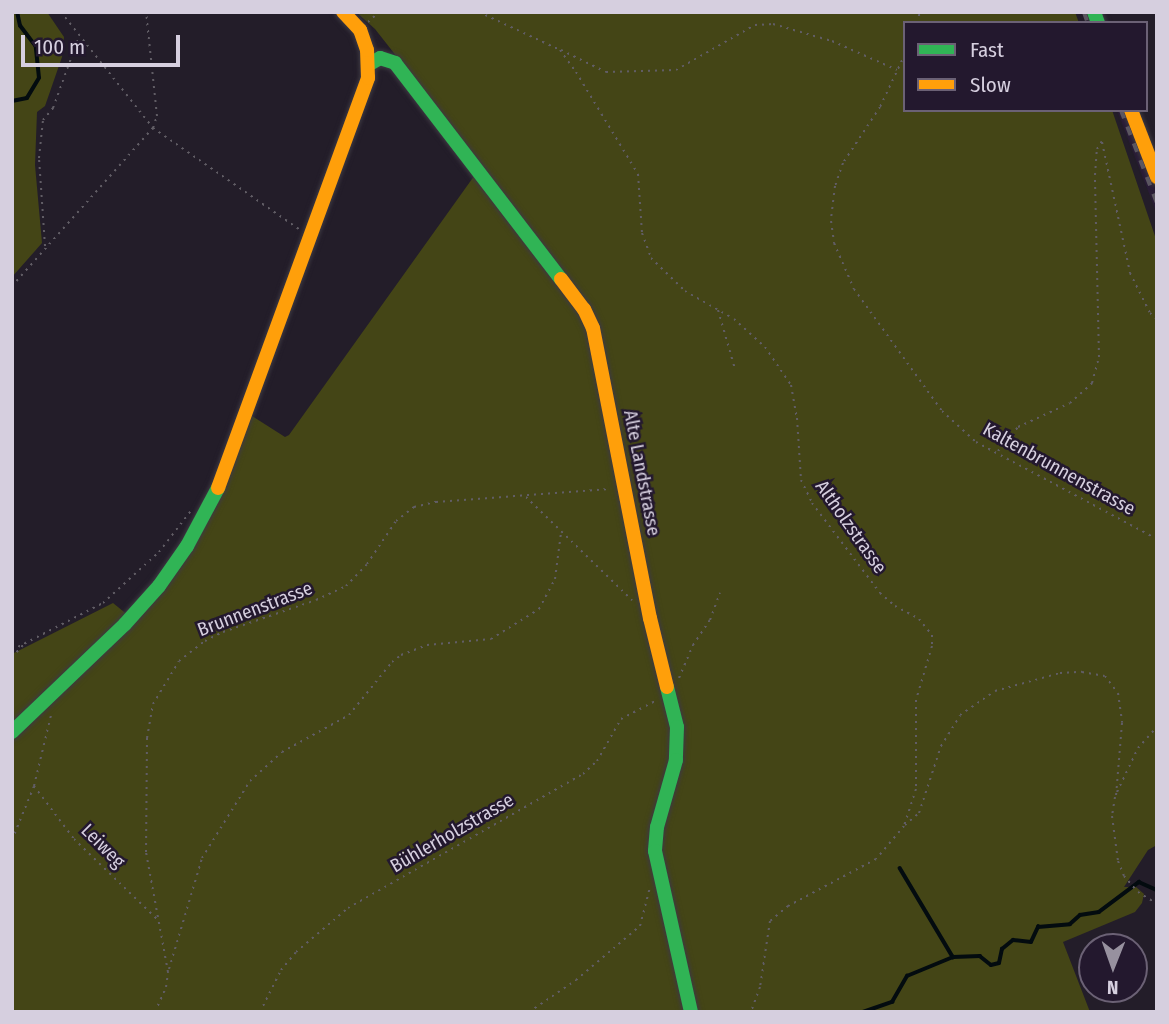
<!DOCTYPE html>
<html>
<head>
<meta charset="utf-8">
<style>
	body { margin:0 }
	#map { position:relative; width:1169px; height:1024px; overflow:hidden; background:#231d29; font-family:"Fira Sans Condensed",sans-serif }
	div>[style] { position:absolute }
	.built>* { inset:0; background:#291c36 }
	.forest>* { inset:0; background:#444516 }
	.stream>* { height:3.5px; margin:-1.75px; padding:0 1.75px; transform-origin:1.75px; border-radius:1.75px; background:#030b0f }
	.path>* { height:2px; margin-top:-1px; transform-origin:0; background:repeating-linear-gradient(90deg,#615d65 0 2px,transparent 0 7px) }
	.roads { filter:drop-shadow(0 0 2px #3d3942) drop-shadow(0 0 2px #3d3942) }
	.fast>* { height:14px; margin:-7px; padding:0 7px; transform-origin:7px; border-radius:7px; background:#30b455 }
	.slow>* { height:14px; margin:-7px; padding:0 7px; transform-origin:7px; border-radius:7px; background:#ff9f0a }
	.rail>* { height:3.5px; margin-top:-1.75px; transform-origin:0; background:repeating-linear-gradient(90deg,#5b5660 0 9px,transparent 0 18px) }
	span { translate:-50% -50%; white-space:nowrap; text-align:center; line-height:1.15; -webkit-text-stroke:5px #23182e; paint-order:stroke }
	.street-label { font-size:19px; color:#d6cfdf }
	.frame { position:absolute; inset:0; border:14px solid #d6cfdf; pointer-events:none }
	.legend { position:absolute; left:903px; top:21px; width:245px; height:91px; box-sizing:border-box; background:#23182e; border:2px solid #6b6175; margin:0; padding:9px 12px; list-style:none; font-size:21px; color:#d6cfdf }
	.legend li { display:flex; align-items:center; gap:14px; height:35px }
	.legend b { width:35px; border:2px solid #6b6175 }
	.north { position:absolute; left:1078px; top:933px; width:70px; height:70px; box-sizing:border-box; background:#23182e; border:2px solid #6b6175; border-radius:50%; rotate:181deg; font-size:19px; font-weight:700; line-height:28px; text-align:center; color:#d6cfdf }
	.north::after { content:''; display:block; margin:auto; width:24px; height:32px; background:#97919f; clip-path:polygon(50% 0,100% 100%,50% 72%,0 100%) }
	.scale { position:absolute; left:21px; top:35px; width:159px; height:32px; box-sizing:border-box; border:4px solid #d6cfdf; border-top:0; padding-left:9px; font-size:21px; line-height:24px; white-space:nowrap; color:#d6cfdf; -webkit-text-stroke:5px #23182e; paint-order:stroke }
</style>
</head>
<body>
<div id="map">
	<div class="built">
		<i style="clip-path:polygon(1117px 110px,1125px 110px,1157px 195px,1157px 214px)"></i>
	</div>
	<div class="forest">
		<i style="clip-path:polygon(12px 12px,47px 12px,64px 37px,62px 57px,45px 106px,37px 112px,35px 165px,42px 243px,12px 277px)"></i>
		<i style="clip-path:polygon(356px 12px,1075px 12px,1079px 23px,905px 23px,905px 110px,1112px 110px,1157px 242px,1157px 845px,1148px 850px,1124px 887px,1136px 887px,1144px 894px,1142px 903px,1135px 912px,1063px 942px,1090px 1012px,12px 1012px,12px 654px,113px 603px,134px 620px,229px 473px,252px 416px,285px 437px,289px 435px,482px 165px,375px 29px)"></i>
	</div>
	<div class="stream">
		<i style="left:12px;top:101px;width:15px;rotate:-11deg"></i>
		<i style="left:27px;top:98px;width:23px;rotate:-59deg"></i>
		<i style="left:39px;top:78px;width:31px;rotate:-96deg"></i>
		<i style="left:36px;top:47px;width:26px;rotate:-127deg"></i>
		<i style="left:20px;top:26px;width:14px;rotate:-102deg"></i>
		<i style="left:900px;top:868px;width:104px;rotate:59.2deg"></i>
		<i style="left:863px;top:1012px;width:31px;rotate:-19deg"></i>
		<i style="left:892px;top:1002px;width:30px;rotate:-60deg"></i>
		<i style="left:907px;top:976px;width:50px;rotate:-22.4deg"></i>
		<i style="left:953px;top:957px;width:27px;rotate:-2deg"></i>
		<i style="left:980px;top:956px;width:14px;rotate:39deg"></i>
		<i style="left:991px;top:965px;width:8px;rotate:-14deg"></i>
		<i style="left:999px;top:963px;width:14px;rotate:-78deg"></i>
		<i style="left:1002px;top:949px;width:14px;rotate:-39deg"></i>
		<i style="left:1013px;top:940px;width:18px;rotate:6deg"></i>
		<i style="left:1031px;top:942px;width:17px;rotate:-65deg"></i>
		<i style="left:1038px;top:927px;width:32px;rotate:-5deg"></i>
		<i style="left:1070px;top:924px;width:13px;rotate:-42deg"></i>
		<i style="left:1080px;top:915px;width:19px;rotate:-9deg"></i>
		<i style="left:1099px;top:912px;width:50px;rotate:-36.9deg"></i>
		<i style="left:1139px;top:882px;width:20px;rotate:24deg"></i>
	</div>
	<div class="path">
		<i style="left:61px;top:12px;width:148px;rotate:51.6deg"></i>
		<i style="left:153px;top:128px;width:178px;rotate:34.7deg"></i>
		<i style="left:479px;top:12px;width:89px;rotate:25.1deg"></i>
		<i style="left:560px;top:50px;width:27px;rotate:54deg"></i>
		<i style="left:576px;top:72px;width:119px;rotate:58.7deg"></i>
		<i style="left:638px;top:174px;width:59px;rotate:86.1deg"></i>
		<i style="left:642px;top:233px;width:27px;rotate:70deg"></i>
		<i style="left:651px;top:258px;width:47px;rotate:44.1deg"></i>
		<i style="left:685px;top:291px;width:56px;rotate:29.7deg"></i>
		<i style="left:734px;top:319px;width:42px;rotate:42.1deg"></i>
		<i style="left:765px;top:347px;width:46px;rotate:55.6deg"></i>
		<i style="left:791px;top:385px;width:34px;rotate:80deg"></i>
		<i style="left:797px;top:418px;width:62px;rotate:86.3deg"></i>
		<i style="left:801px;top:480px;width:25px;rotate:64deg"></i>
		<i style="left:812px;top:503px;width:113px;rotate:52.9deg"></i>
		<i style="left:880px;top:593px;width:20px;rotate:41deg"></i>
		<i style="left:895px;top:606px;width:27px;rotate:28deg"></i>
		<i style="left:919px;top:619px;width:21px;rotate:51deg"></i>
		<i style="left:932px;top:635px;width:11px;rotate:90deg"></i>
		<i style="left:932px;top:646px;width:56px;rotate:106.5deg"></i>
		<i style="left:916px;top:700px;width:89px;rotate:90deg"></i>
		<i style="left:916px;top:789px;width:39px;rotate:108deg"></i>
		<i style="left:904px;top:826px;width:43px;rotate:130.3deg"></i>
		<i style="left:876px;top:859px;width:100px;rotate:151.9deg"></i>
		<i style="left:788px;top:906px;width:23px;rotate:140deg"></i>
		<i style="left:770px;top:921px;width:67px;rotate:98.6deg"></i>
		<i style="left:760px;top:987px;width:27px;rotate:110deg"></i>
		<i style="left:368px;top:22px;width:15px;rotate:-42deg"></i>
		<i style="left:917px;top:23px;width:11px;rotate:-75deg"></i>
		<i style="left:561px;top:50px;width:50px;rotate:26.1deg"></i>
		<i style="left:606px;top:72px;width:70px;rotate:-1.6deg"></i>
		<i style="left:676px;top:70px;width:91px;rotate:-29.7deg"></i>
		<i style="left:755px;top:25px;width:18px;rotate:-3deg"></i>
		<i style="left:773px;top:24px;width:61px;rotate:16.1deg"></i>
		<i style="left:832px;top:41px;width:71px;rotate:24deg"></i>
		<i style="left:905px;top:54px;width:59px;rotate:115.3deg"></i>
		<i style="left:880px;top:107px;width:67px;rotate:123.5deg"></i>
		<i style="left:843px;top:163px;width:24px;rotate:109deg"></i>
		<i style="left:835px;top:186px;width:35px;rotate:97deg"></i>
		<i style="left:831px;top:221px;width:22px;rotate:82deg"></i>
		<i style="left:834px;top:243px;width:50px;rotate:66.5deg"></i>
		<i style="left:854px;top:289px;width:150px;rotate:54.2deg"></i>
		<i style="left:942px;top:411px;width:46px;rotate:42.4deg"></i>
		<i style="left:976px;top:442px;width:205px;rotate:28.2deg"></i>
		<i style="left:1102px;top:142px;width:134px;rotate:77.9deg"></i>
		<i style="left:1130px;top:273px;width:45px;rotate:63.4deg"></i>
		<i style="left:1150px;top:313px;width:9px;rotate:41deg"></i>
		<i style="left:45px;top:246px;width:88px;rotate:-93.9deg"></i>
		<i style="left:39px;top:158px;width:38px;rotate:-84deg"></i>
		<i style="left:43px;top:120px;width:16px;rotate:-50deg"></i>
		<i style="left:53px;top:108px;width:77px;rotate:-70.1deg"></i>
		<i style="left:12px;top:286px;width:212px;rotate:-48.3deg"></i>
		<i style="left:153px;top:128px;width:13px;rotate:-72deg"></i>
		<i style="left:157px;top:116px;width:105px;rotate:-96deg"></i>
		<i style="left:718px;top:310px;width:61px;rotate:73.9deg"></i>
		<i style="left:998px;top:451px;width:31px;rotate:-50deg"></i>
		<i style="left:1018px;top:427px;width:57px;rotate:-24.8deg"></i>
		<i style="left:1070px;top:403px;width:30px;rotate:-42deg"></i>
		<i style="left:1092px;top:383px;width:27px;rotate:-75deg"></i>
		<i style="left:1099px;top:357px;width:182px;rotate:-91.3deg"></i>
		<i style="left:1095px;top:175px;width:26px;rotate:-86deg"></i>
		<i style="left:1097px;top:149px;width:9px;rotate:-58deg"></i>
		<i style="left:526px;top:497px;width:148px;rotate:44.2deg"></i>
		<i style="left:12px;top:650px;width:102px;rotate:-27.3deg"></i>
		<i style="left:103px;top:603px;width:76px;rotate:-42.3deg"></i>
		<i style="left:159px;top:552px;width:51px;rotate:-52.2deg"></i>
		<i style="left:12px;top:657px;width:16px;rotate:-47deg"></i>
		<i style="left:679px;top:678px;width:36px;rotate:-67deg"></i>
		<i style="left:693px;top:645px;width:30px;rotate:-56deg"></i>
		<i style="left:710px;top:620px;width:29px;rotate:-70deg"></i>
		<i style="left:34px;top:786px;width:66px;rotate:53deg"></i>
		<i style="left:74px;top:839px;width:117px;rotate:44deg"></i>
		<i style="left:1117px;top:792px;width:49px;rotate:-64.5deg"></i>
		<i style="left:1138px;top:748px;width:28px;rotate:-48deg"></i>
		<i style="left:1115px;top:797px;width:19px;rotate:99deg"></i>
		<i style="left:1112px;top:816px;width:45px;rotate:82.4deg"></i>
		<i style="left:1118px;top:861px;width:16px;rotate:68deg"></i>
		<i style="left:1124px;top:876px;width:21px;rotate:49deg"></i>
		<i style="left:1138px;top:892px;width:22px;rotate:32deg"></i>
		<i style="left:905px;top:825px;width:18px;rotate:-41deg"></i>
		<i style="left:919px;top:813px;width:71px;rotate:-71.8deg"></i>
		<i style="left:941px;top:746px;width:36px;rotate:-58deg"></i>
		<i style="left:960px;top:715px;width:42px;rotate:-34.4deg"></i>
		<i style="left:995px;top:691px;width:67px;rotate:-15.5deg"></i>
		<i style="left:1060px;top:673px;width:22px;rotate:-3deg"></i>
		<i style="left:1082px;top:672px;width:23px;rotate:10deg"></i>
		<i style="left:1105px;top:676px;width:21px;rotate:53deg"></i>
		<i style="left:1118px;top:693px;width:30px;rotate:82deg"></i>
		<i style="left:1122px;top:723px;width:73px;rotate:94.7deg"></i>
		<i style="left:12px;top:840px;width:58px;rotate:-67.8deg"></i>
		<i style="left:34px;top:786px;width:77px;rotate:-76.5deg"></i>
		<i style="left:169px;top:969px;width:116px;rotate:-73.4deg"></i>
		<i style="left:202px;top:858px;width:91px;rotate:-58.1deg"></i>
		<i style="left:250px;top:781px;width:43px;rotate:-42.2deg"></i>
		<i style="left:282px;top:752px;width:77px;rotate:-28.9deg"></i>
		<i style="left:349px;top:715px;width:68px;rotate:-50.9deg"></i>
		<i style="left:392px;top:662px;width:11px;rotate:-38deg"></i>
		<i style="left:401px;top:655px;width:28px;rotate:-21deg"></i>
		<i style="left:427px;top:645px;width:64px;rotate:-5.4deg"></i>
		<i style="left:491px;top:639px;width:57px;rotate:-32deg"></i>
		<i style="left:539px;top:609px;width:34px;rotate:-62deg"></i>
		<i style="left:555px;top:579px;width:46px;rotate:-82.6deg"></i>
		<i style="left:155px;top:1012px;width:27px;rotate:-66deg"></i>
		<i style="left:166px;top:987px;width:15px;rotate:-82deg"></i>
		<i style="left:168px;top:972px;width:122px;rotate:-100.4deg"></i>
		<i style="left:146px;top:852px;width:114px;rotate:-89.5deg"></i>
		<i style="left:147px;top:738px;width:35px;rotate:-80deg"></i>
		<i style="left:153px;top:704px;width:50px;rotate:-58.8deg"></i>
		<i style="left:179px;top:661px;width:33px;rotate:-38deg"></i>
		<i style="left:205px;top:641px;width:20px;rotate:-27deg"></i>
		<i style="left:223px;top:632px;width:98px;rotate:-19deg"></i>
		<i style="left:316px;top:600px;width:33px;rotate:-25deg"></i>
		<i style="left:346px;top:586px;width:30px;rotate:-46deg"></i>
		<i style="left:367px;top:564px;width:52px;rotate:-56deg"></i>
		<i style="left:396px;top:521px;width:23px;rotate:-38deg"></i>
		<i style="left:414px;top:507px;width:23px;rotate:-13deg"></i>
		<i style="left:436px;top:502px;width:174px;rotate:-4.3deg"></i>
		<i style="left:260px;top:1012px;width:47px;rotate:-63.4deg"></i>
		<i style="left:281px;top:970px;width:23px;rotate:-50deg"></i>
		<i style="left:296px;top:952px;width:68px;rotate:-40.2deg"></i>
		<i style="left:348px;top:908px;width:271px;rotate:-29.7deg"></i>
		<i style="left:583px;top:774px;width:19px;rotate:-43deg"></i>
		<i style="left:597px;top:761px;width:48px;rotate:-60.3deg"></i>
		<i style="left:621px;top:719px;width:41px;rotate:-27.8deg"></i>
		<i style="left:529px;top:1012px;width:57px;rotate:-34.2deg"></i>
		<i style="left:576px;top:980px;width:84px;rotate:-40.2deg"></i>
		<i style="left:640px;top:926px;width:40px;rotate:-75.6deg"></i>
	</div>
	<div class="roads">
		<div class="fast">
			<i style="left:1094px;top:12px;width:12px;rotate:70deg"></i>
			<i style="left:368px;top:65px;width:14px;rotate:-30deg"></i>
			<i style="left:380px;top:58px;width:16px;rotate:18deg"></i>
			<i style="left:395px;top:63px;width:272px;rotate:52.5deg"></i>
			<i style="left:667px;top:687px;width:41px;rotate:76deg"></i>
			<i style="left:677px;top:727px;width:33px;rotate:92deg"></i>
			<i style="left:676px;top:760px;width:70px;rotate:105.8deg"></i>
			<i style="left:657px;top:827px;width:24px;rotate:95deg"></i>
			<i style="left:655px;top:851px;width:165px;rotate:77.4deg"></i>
			<i style="left:12px;top:732px;width:156px;rotate:-43.7deg"></i>
			<i style="left:125px;top:624px;width:51px;rotate:-48.2deg"></i>
			<i style="left:159px;top:586px;width:49px;rotate:-55deg"></i>
			<i style="left:187px;top:546px;width:66px;rotate:-61.9deg"></i>
		</div>
		<div class="slow">
			<i style="left:1131px;top:110px;width:72px;rotate:68.8deg"></i>
			<i style="left:561px;top:279px;width:38px;rotate:53deg"></i>
			<i style="left:584px;top:309px;width:21px;rotate:65deg"></i>
			<i style="left:593px;top:328px;width:296px;rotate:78.9deg"></i>
			<i style="left:650px;top:618px;width:71px;rotate:76.2deg"></i>
			<i style="left:218px;top:488px;width:437px;rotate:-69.9deg"></i>
			<i style="left:368px;top:78px;width:28px;rotate:-92deg"></i>
			<i style="left:367px;top:50px;width:21px;rotate:-109deg"></i>
			<i style="left:360px;top:30px;width:25px;rotate:-133deg"></i>
		</div>
	</div>
	<div class="rail">
		<i style="left:1084px;top:12px;width:12px;rotate:70deg"></i>
		<i style="left:1121px;top:110px;width:100px;rotate:68.8deg"></i>
	</div>
	<div class="street-label">
		<span style="left:1059px;top:469px;rotate:29deg">Kaltenbrunnenstrasse</span>
		<span style="left:642px;top:473px;rotate:79deg">Alte Landstrasse</span>
		<span style="left:851px;top:527px;rotate:55deg">Altholzstrasse</span>
		<span style="left:255px;top:609px;rotate:-21deg">Brunnenstrasse</span>
		<span style="left:452px;top:833px;rotate:-30deg">Bühlerholzstrasse</span>
		<span style="left:103px;top:846px;rotate:45deg">Leiweg</span>
	</div>
	<div class="frame"></div>
	<ul class="legend">
	<li><b style="height:9px;background:#30b455"></b>Fast</li>
	<li><b style="height:9px;background:#ff9f0a"></b>Slow</li>
	</ul>
	<div class="north">N</div>
	<div class="scale">100 m</div>
</div>
</body>
</html>
